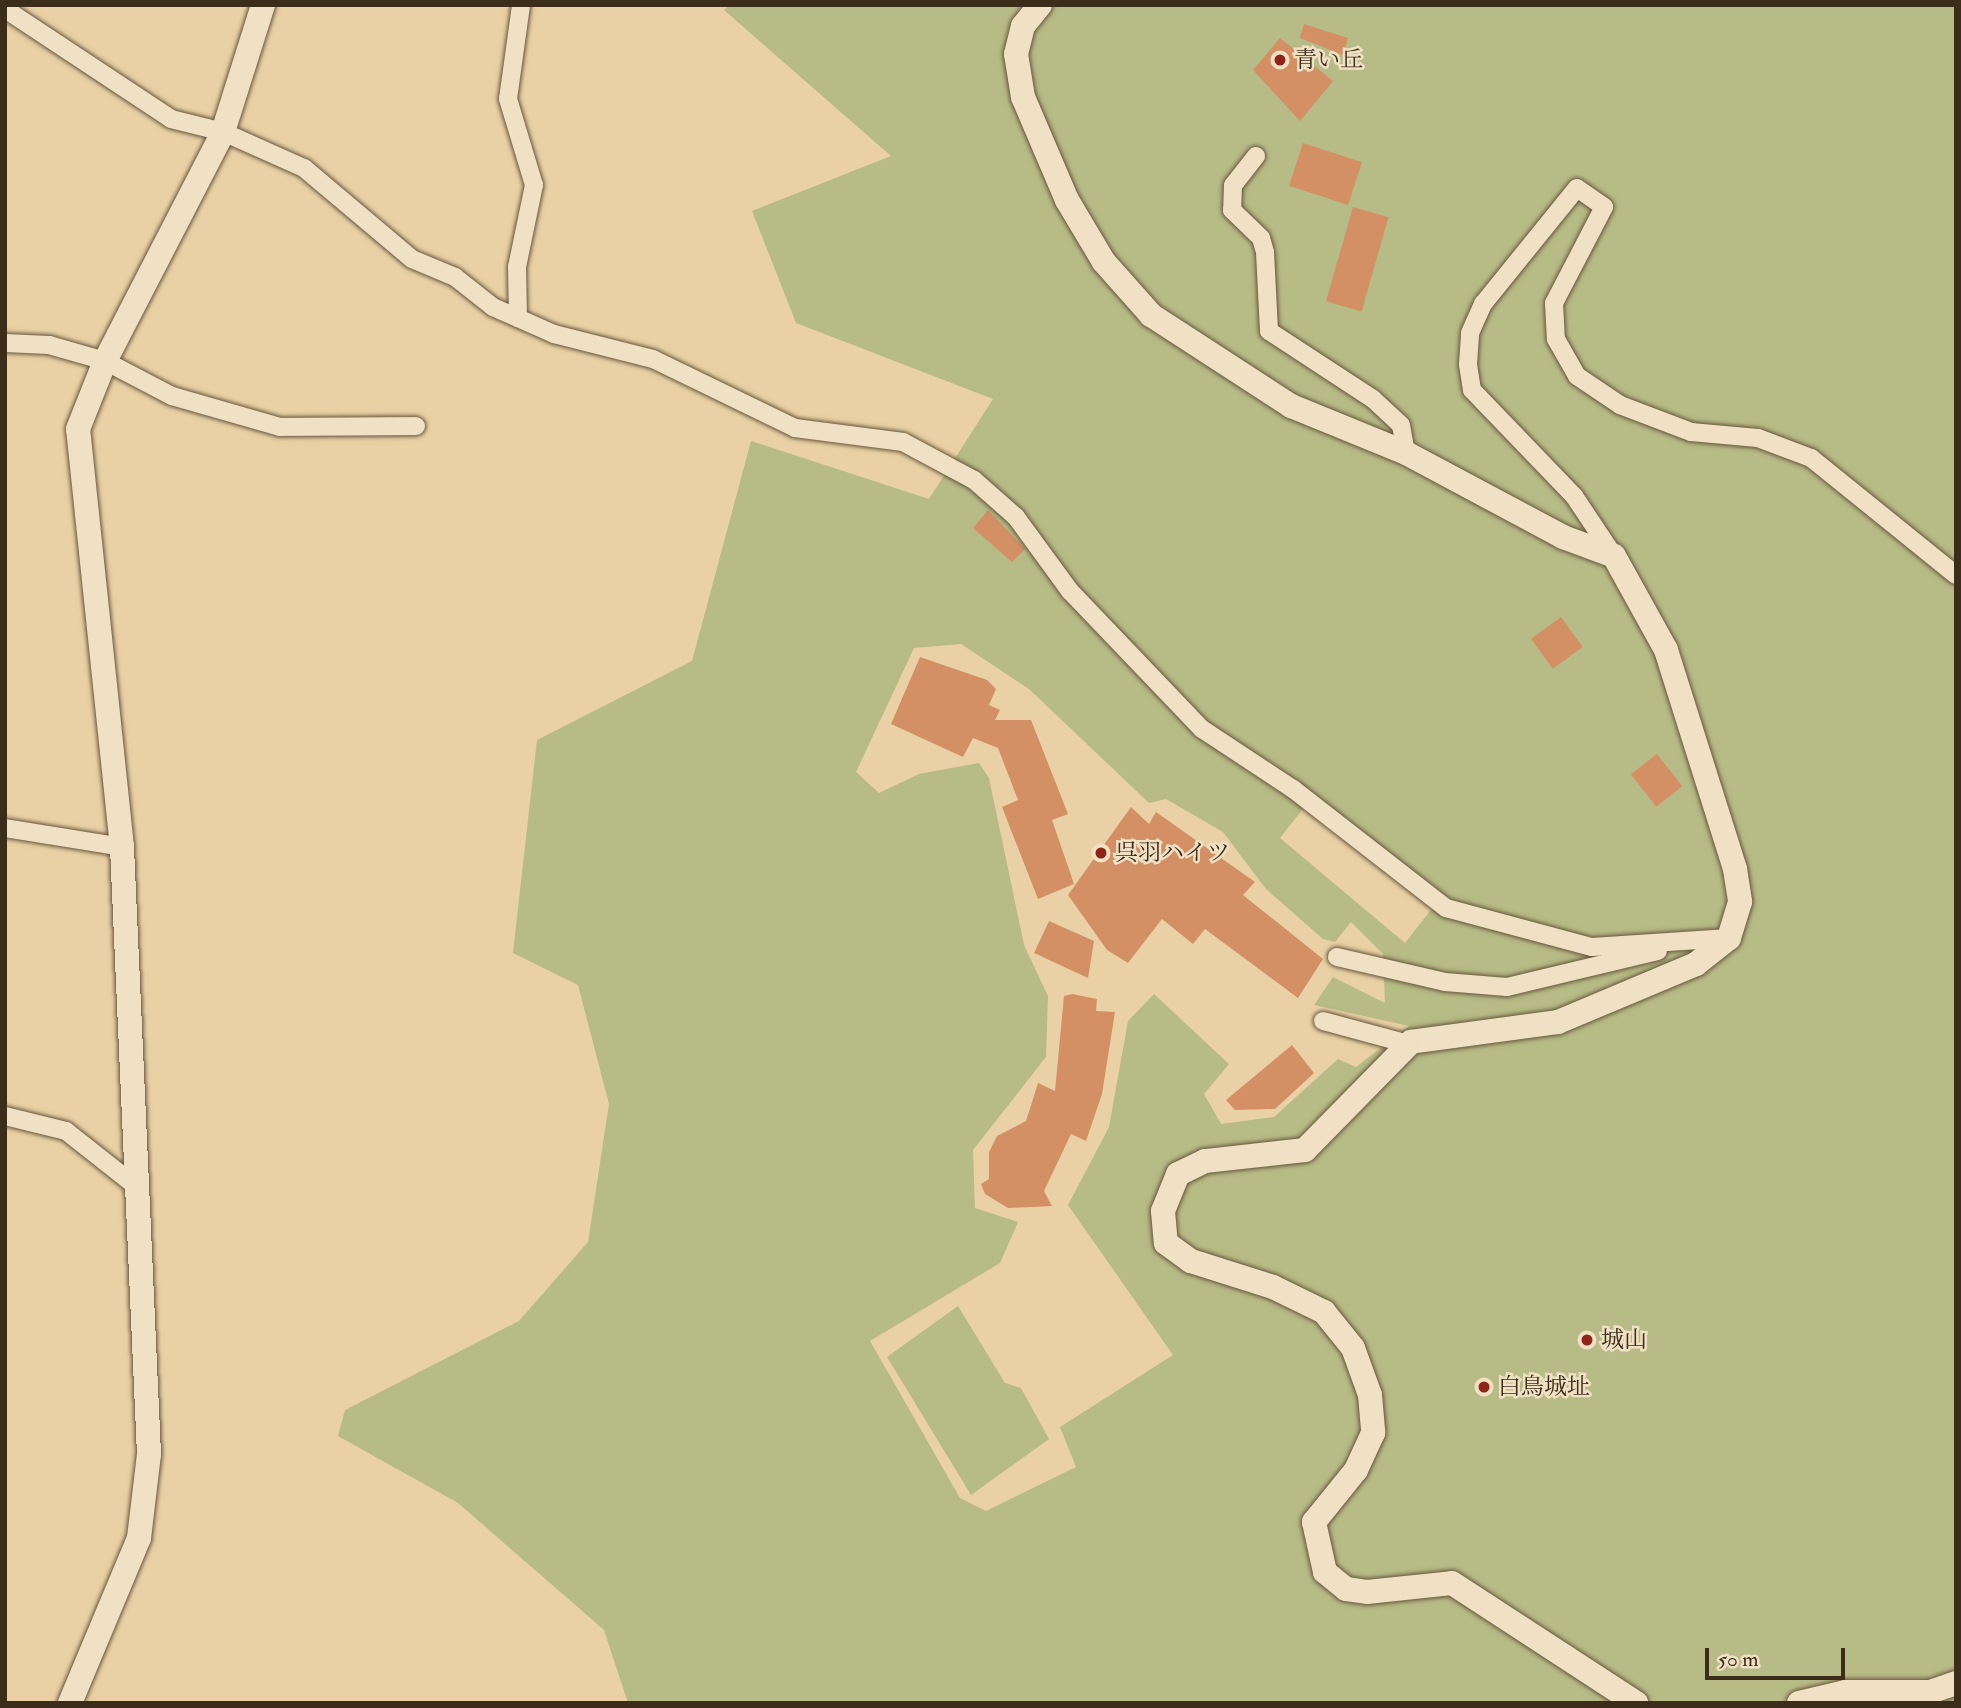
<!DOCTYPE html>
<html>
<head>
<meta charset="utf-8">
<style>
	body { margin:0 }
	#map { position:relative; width:1961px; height:1708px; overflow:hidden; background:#e9d1a5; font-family:"IM FELL Double Pica","Noto Serif JP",serif }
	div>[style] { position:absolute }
	.green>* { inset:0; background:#b7bb86 }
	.building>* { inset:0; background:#d39064; transform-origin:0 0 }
	.roads { filter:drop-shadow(0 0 2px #67563e) drop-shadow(0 0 2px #67563e) }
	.street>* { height:18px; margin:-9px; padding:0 9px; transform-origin:9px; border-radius:9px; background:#f1e1c4 }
	.secondary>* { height:24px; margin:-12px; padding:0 12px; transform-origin:12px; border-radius:12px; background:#f1e1c4 }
	.dots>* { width:19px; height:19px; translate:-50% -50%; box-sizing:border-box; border:4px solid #f1e1c4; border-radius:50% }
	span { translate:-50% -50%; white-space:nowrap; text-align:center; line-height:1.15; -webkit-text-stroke:5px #f1e1c4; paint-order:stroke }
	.poi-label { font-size:23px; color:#3c2d1b }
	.left { translate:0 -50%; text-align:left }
	.frame { position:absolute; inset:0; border:7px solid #3c2d1b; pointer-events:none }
	.scale { position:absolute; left:1705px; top:1648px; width:140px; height:32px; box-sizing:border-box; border:4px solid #3c2d1b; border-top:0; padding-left:9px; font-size:21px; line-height:24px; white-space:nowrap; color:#3c2d1b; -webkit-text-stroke:5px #f1e1c4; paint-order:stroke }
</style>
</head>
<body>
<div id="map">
	<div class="green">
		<i style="clip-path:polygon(evenodd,729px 5px,1956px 5px,1956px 1703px,628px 1703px,604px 1630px,458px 1503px,338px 1436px,345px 1410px,519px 1321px,588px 1242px,609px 1104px,578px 985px,513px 953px,537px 740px,692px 661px,751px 441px,929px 499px,993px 399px,796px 323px,752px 211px,891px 156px,724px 10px,729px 5px,961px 644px,1029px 689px,1149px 803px,1166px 799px,1223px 832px,1266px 889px,1323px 939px,1335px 942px,1351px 922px,1383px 954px,1385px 1003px,1333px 977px,1314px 1005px,1409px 1026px,1356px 1067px,1338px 1059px,1274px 1117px,1221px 1124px,1204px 1094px,1229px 1064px,1154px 994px,1128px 1021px,1109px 1127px,1068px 1205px,1173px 1355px,1060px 1427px,1076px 1467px,986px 1511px,960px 1498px,870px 1341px,1000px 1263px,1018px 1222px,975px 1208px,973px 1150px,1046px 1057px,1048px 996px,1024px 945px,989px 778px,979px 763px,919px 774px,879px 793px,856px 772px,914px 648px,961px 644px,729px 5px,1306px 805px,1434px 906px,1405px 943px,1280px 838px,1306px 805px)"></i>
		<i style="clip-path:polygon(958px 1306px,1005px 1383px,1021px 1388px,1049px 1439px,971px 1495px,887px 1357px)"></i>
	</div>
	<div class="building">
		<i style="clip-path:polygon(1304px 24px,1348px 38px,1343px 55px,1300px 38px)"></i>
		<i style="clip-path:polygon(1280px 38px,1333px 81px,1300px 121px,1253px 70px)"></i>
		<i style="left:1303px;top:143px;width:62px;height:45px;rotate:18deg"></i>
		<i style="left:1353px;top:207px;width:37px;height:98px;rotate:16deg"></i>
		<i style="clip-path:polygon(988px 510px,1025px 549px,1012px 562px,973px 528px)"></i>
		<i style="left:1561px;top:617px;width:37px;height:37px;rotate:54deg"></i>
		<i style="clip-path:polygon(920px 657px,987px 680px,996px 689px,989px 705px,1000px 710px,995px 720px,1031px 720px,1068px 814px,1052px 820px,1074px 884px,1038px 899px,1002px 807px,1018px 800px,998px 748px,973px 738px,963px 757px,891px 724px)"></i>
		<i style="left:1657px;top:754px;width:41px;height:33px;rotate:52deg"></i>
		<i style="clip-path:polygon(1131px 807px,1149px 824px,1156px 812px,1255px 882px,1243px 895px,1323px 959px,1298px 998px,1205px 929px,1193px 944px,1162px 919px,1128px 963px,1107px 950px,1068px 895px)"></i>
		<i style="clip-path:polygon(1049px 921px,1094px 941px,1088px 978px,1034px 953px)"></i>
		<i style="clip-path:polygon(1072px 994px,1097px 999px,1096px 1011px,1115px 1012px,1102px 1094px,1086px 1141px,1071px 1134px,1044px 1191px,1052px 1206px,1008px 1208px,985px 1194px,981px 1184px,989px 1179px,989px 1152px,997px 1136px,1026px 1121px,1038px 1083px,1055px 1091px,1064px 996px)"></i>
		<i style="clip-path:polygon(1292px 1045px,1314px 1073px,1275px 1109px,1235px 1110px,1226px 1100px)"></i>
	</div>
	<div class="roads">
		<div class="street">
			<i style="left:5px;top:9px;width:199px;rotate:33.5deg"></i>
			<i style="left:171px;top:119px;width:54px;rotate:14deg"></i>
			<i style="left:223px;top:132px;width:89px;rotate:24deg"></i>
			<i style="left:304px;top:168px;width:141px;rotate:40.1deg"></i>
			<i style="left:412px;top:259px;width:47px;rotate:22.7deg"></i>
			<i style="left:455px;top:277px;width:48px;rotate:38.3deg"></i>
			<i style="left:493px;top:307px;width:67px;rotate:23.9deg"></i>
			<i style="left:554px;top:334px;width:102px;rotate:14.2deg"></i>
			<i style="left:653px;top:359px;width:158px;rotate:25.9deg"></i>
			<i style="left:795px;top:428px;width:109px;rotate:7.4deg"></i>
			<i style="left:903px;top:442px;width:81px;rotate:28.2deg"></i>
			<i style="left:974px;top:480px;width:56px;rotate:41.4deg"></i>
			<i style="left:1016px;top:517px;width:92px;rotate:53.9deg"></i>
			<i style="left:1070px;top:591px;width:191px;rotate:46.3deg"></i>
			<i style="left:1202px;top:729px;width:109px;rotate:33.4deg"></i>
			<i style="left:1293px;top:789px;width:194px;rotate:37.9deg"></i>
			<i style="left:1446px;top:908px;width:151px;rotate:15deg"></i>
			<i style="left:1592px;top:947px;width:137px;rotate:-3.8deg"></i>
			<i style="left:1256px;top:156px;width:37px;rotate:128deg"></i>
			<i style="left:1233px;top:185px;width:25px;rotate:92deg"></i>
			<i style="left:1232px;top:210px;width:40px;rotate:44deg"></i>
			<i style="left:1261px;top:238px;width:15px;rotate:74deg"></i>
			<i style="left:1265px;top:252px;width:79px;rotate:87.1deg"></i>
			<i style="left:1269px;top:331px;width:124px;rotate:33.2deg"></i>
			<i style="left:1373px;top:399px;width:38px;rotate:43deg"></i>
			<i style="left:1401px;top:425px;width:28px;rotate:80deg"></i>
			<i style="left:518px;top:318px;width:51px;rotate:-91.1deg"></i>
			<i style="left:517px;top:267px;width:84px;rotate:-78.3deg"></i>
			<i style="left:534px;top:185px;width:90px;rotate:-106.8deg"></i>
			<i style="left:508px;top:99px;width:95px;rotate:-82.1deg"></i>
			<i style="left:5px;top:343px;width:44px;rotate:2.6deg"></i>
			<i style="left:49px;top:345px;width:58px;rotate:15.9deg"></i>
			<i style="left:105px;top:361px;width:76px;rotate:27.6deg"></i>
			<i style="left:172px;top:396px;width:112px;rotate:16deg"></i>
			<i style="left:280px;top:427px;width:136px;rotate:-0.4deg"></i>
			<i style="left:1614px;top:556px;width:72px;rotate:-123.7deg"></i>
			<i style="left:1574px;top:496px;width:147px;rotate:-133.9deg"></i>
			<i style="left:1472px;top:390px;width:26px;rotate:-99deg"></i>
			<i style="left:1468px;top:364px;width:31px;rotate:-86deg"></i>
			<i style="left:1470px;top:333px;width:32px;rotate:-66deg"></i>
			<i style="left:1483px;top:304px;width:149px;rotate:-51deg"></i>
			<i style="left:1577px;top:188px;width:33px;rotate:35deg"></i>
			<i style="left:1604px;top:207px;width:108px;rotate:117.5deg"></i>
			<i style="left:1554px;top:303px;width:36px;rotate:87deg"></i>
			<i style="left:1556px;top:339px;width:43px;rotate:60.4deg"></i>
			<i style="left:1577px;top:376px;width:52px;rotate:34deg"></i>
			<i style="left:1620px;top:405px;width:76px;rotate:20.8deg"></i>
			<i style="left:1691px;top:432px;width:67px;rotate:5.1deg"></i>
			<i style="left:1758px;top:438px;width:57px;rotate:20.7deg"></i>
			<i style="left:1811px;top:458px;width:186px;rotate:38.9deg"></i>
			<i style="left:5px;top:828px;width:119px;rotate:9.2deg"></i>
			<i style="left:1337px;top:957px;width:111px;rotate:13deg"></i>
			<i style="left:1445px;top:982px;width:62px;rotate:4.6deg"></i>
			<i style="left:1507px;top:987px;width:155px;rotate:-13.4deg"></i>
			<i style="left:1323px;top:1021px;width:88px;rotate:15.1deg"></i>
			<i style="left:5px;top:1116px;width:63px;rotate:13.8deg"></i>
			<i style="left:66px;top:1131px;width:90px;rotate:38.3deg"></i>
		</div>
		<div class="secondary">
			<i style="left:1040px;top:5px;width:27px;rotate:129deg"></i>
			<i style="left:1023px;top:26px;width:29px;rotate:104deg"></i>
			<i style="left:1016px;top:54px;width:44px;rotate:80.8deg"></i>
			<i style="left:1023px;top:97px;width:112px;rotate:66.9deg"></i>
			<i style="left:1067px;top:200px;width:72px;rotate:59.2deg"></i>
			<i style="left:1104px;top:262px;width:71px;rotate:48.4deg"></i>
			<i style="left:1151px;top:315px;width:167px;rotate:33deg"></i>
			<i style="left:1291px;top:406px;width:124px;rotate:22.2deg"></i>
			<i style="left:1406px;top:453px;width:178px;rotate:28.1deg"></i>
			<i style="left:1563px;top:537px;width:54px;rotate:20.4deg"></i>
			<i style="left:1614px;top:556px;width:107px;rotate:61deg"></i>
			<i style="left:1666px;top:650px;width:230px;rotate:72.5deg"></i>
			<i style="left:1735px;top:869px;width:33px;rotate:81deg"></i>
			<i style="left:1740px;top:902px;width:38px;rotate:107deg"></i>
			<i style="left:1729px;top:938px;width:42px;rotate:141.8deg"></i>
			<i style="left:1696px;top:964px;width:150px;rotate:157.2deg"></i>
			<i style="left:1558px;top:1022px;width:148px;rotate:172.3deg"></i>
			<i style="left:1411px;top:1042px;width:151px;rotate:134.5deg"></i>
			<i style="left:1305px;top:1150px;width:101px;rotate:173.7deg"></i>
			<i style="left:1205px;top:1161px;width:30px;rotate:154deg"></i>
			<i style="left:1178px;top:1174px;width:40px;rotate:112deg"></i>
			<i style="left:1163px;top:1211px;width:32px;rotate:85deg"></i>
			<i style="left:1166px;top:1243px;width:31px;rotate:36deg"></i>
			<i style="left:1191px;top:1261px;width:86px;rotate:17.6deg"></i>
			<i style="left:1273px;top:1287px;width:57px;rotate:26.1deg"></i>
			<i style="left:1324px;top:1312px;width:46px;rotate:51.1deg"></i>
			<i style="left:1353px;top:1348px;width:50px;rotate:70.1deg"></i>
			<i style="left:1370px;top:1395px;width:38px;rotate:85deg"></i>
			<i style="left:1373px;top:1433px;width:41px;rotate:114.7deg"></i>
			<i style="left:1356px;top:1470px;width:67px;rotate:128.9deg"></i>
			<i style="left:1314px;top:1522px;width:51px;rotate:77.6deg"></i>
			<i style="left:1325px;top:1572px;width:27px;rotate:39deg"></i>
			<i style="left:1346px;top:1589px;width:21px;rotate:8deg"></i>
			<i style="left:1367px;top:1592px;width:85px;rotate:-6deg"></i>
			<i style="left:1452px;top:1583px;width:220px;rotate:33.1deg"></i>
			<i style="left:70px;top:1703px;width:179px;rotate:-67.3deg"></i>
			<i style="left:139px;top:1538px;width:85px;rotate:-83.2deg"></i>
			<i style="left:149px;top:1454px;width:608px;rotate:-92.55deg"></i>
			<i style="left:122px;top:847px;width:420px;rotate:-96deg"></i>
			<i style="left:78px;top:429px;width:73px;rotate:-68.3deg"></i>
			<i style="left:105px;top:361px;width:258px;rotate:-62.7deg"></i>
			<i style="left:223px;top:132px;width:133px;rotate:-72.5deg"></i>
			<i style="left:1799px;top:1703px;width:47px;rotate:-13.4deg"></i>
			<i style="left:1845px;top:1692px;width:85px"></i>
			<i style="left:1930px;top:1692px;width:28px;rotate:-19deg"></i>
		</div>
	</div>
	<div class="dots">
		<i style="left:1280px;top:60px;background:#8f2418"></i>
		<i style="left:1101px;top:853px;background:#8f2418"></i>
		<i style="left:1587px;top:1340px;background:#8f2418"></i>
		<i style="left:1484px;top:1387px;background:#8f2418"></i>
	</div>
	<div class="poi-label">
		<span class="left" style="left:1294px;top:60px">青い丘</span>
		<span class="left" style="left:1115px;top:853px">呉羽ハイツ</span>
		<span class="left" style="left:1601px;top:1340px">城山</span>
		<span class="left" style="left:1498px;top:1387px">白鳥城址</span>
	</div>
	<div class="frame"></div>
	<div class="scale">50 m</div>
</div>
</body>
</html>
